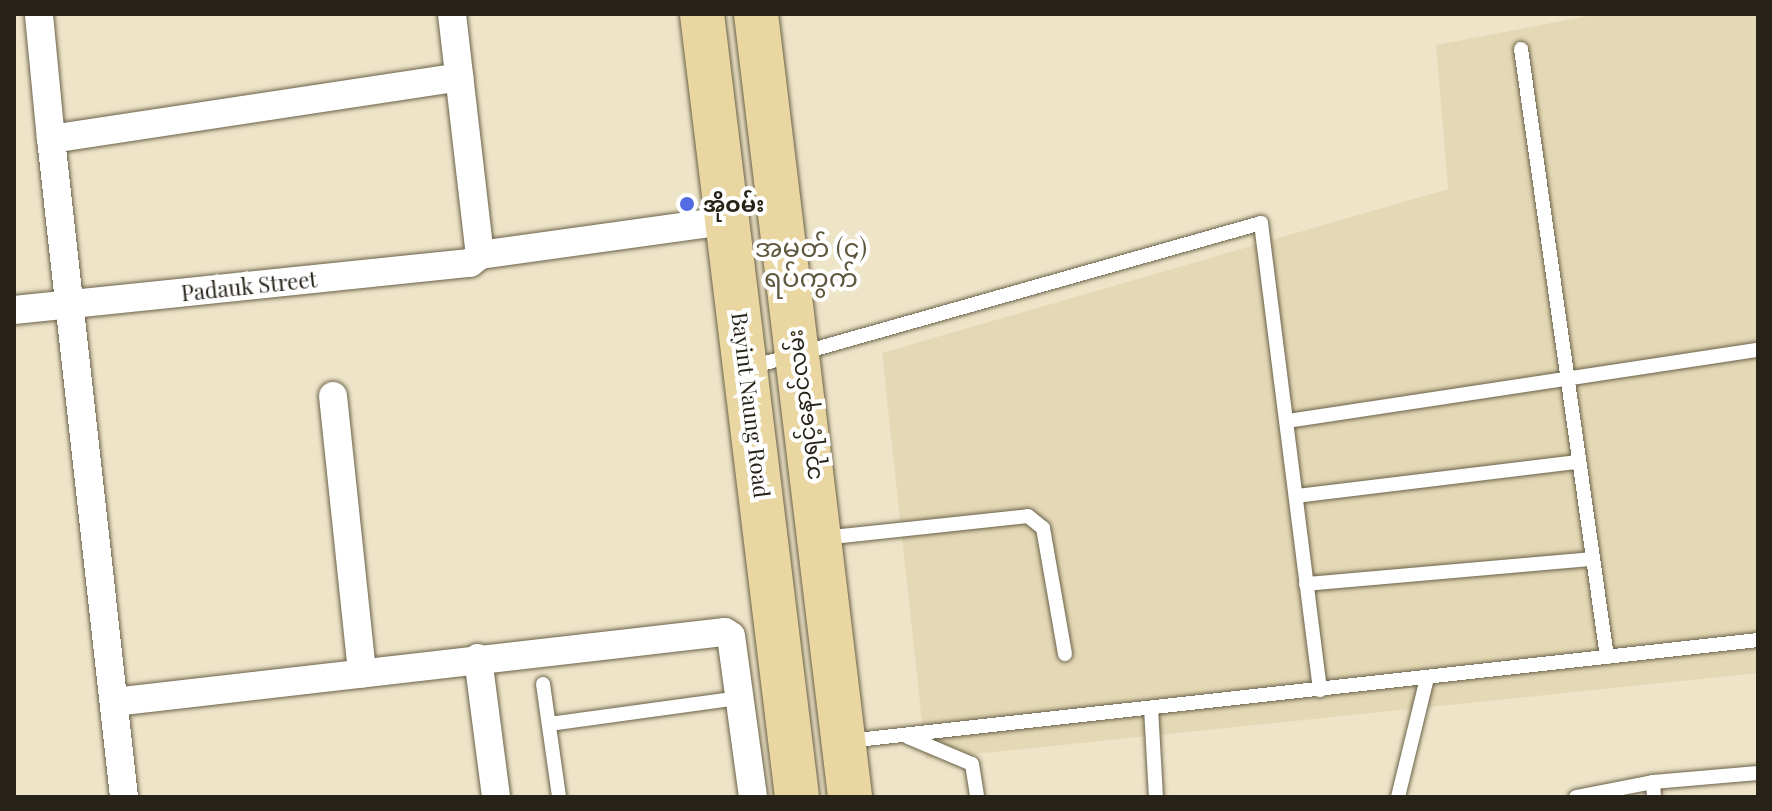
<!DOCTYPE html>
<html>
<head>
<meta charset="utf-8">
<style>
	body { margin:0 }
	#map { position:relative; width:1772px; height:811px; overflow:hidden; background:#eee4c8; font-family:"Playfair Display","Noto Sans Myanmar",serif }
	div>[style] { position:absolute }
	.built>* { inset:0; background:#e4d8b6 }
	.roads { filter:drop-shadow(0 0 2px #696148) drop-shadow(0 0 2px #696148) }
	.service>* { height:14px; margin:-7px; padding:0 7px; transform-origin:7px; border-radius:7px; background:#fff }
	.minor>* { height:28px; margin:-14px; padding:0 14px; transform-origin:14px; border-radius:14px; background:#fff }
	.primary>* { height:44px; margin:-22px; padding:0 22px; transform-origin:22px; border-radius:22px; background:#e9d6a0 }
	.dots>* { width:22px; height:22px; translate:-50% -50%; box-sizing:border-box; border:4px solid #fff; border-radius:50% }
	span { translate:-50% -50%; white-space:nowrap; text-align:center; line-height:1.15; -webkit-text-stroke:8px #fff; paint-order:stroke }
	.poi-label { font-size:22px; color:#272319; font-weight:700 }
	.left { translate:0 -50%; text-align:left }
	.street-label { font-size:22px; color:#272319 }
	.quarter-label { font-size:26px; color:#5f573e }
	.frame { position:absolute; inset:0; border:16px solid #272319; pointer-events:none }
</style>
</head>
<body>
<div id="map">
	<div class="built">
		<i style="clip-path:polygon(1599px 14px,1758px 14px,1758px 673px,926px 759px,882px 353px,1448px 189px,1436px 45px)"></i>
	</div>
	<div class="roads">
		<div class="service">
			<i style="left:1521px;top:49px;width:614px;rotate:81.95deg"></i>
			<i style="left:748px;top:368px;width:533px;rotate:-15.78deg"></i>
			<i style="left:1261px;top:223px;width:471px;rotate:82.8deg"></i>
			<i style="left:1287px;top:421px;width:476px;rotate:-8.6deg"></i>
			<i style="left:1296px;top:496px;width:283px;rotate:-6.9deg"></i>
			<i style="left:823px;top:538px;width:206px;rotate:-6.1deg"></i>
			<i style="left:1028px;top:516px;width:19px;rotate:39deg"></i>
			<i style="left:1043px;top:528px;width:128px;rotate:80.1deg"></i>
			<i style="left:1306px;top:584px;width:287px;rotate:-5deg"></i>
			<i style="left:543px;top:684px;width:113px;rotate:81.9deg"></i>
			<i style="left:1151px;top:708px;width:89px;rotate:86.8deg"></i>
			<i style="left:549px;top:724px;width:193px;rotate:-7.8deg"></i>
			<i style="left:908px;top:737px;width:69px;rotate:22.9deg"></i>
			<i style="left:972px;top:764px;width:33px;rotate:81deg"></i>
			<i style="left:848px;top:741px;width:916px;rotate:-6.33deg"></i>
			<i style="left:1398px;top:797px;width:122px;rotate:-76.3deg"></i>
			<i style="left:1576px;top:797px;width:78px;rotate:-11deg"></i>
			<i style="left:1654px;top:797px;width:15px;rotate:-94deg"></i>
			<i style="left:1653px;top:782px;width:105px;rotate:-4.9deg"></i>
		</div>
		<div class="minor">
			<i style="left:452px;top:14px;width:243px;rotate:83.4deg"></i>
			<i style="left:39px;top:15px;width:125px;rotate:84.5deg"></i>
			<i style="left:480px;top:255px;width:248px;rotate:-7.9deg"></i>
			<i style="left:14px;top:310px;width:458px;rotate:-5.9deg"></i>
			<i style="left:470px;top:263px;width:13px;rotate:-39deg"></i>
			<i style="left:333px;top:396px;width:279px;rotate:84deg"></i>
			<i style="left:478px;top:658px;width:140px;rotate:82.6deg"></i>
			<i style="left:114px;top:702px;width:615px;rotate:-6.54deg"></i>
			<i style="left:725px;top:632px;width:7px;rotate:34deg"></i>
			<i style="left:731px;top:636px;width:162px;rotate:82.2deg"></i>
			<i style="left:124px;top:797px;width:662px;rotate:-96.33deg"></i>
			<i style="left:51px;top:139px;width:413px;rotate:-8.6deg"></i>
		</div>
		<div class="primary">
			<i style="left:702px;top:14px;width:789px;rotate:83.08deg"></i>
			<i style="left:756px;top:14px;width:789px;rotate:83.15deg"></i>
		</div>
	</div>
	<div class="dots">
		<i style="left:687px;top:204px;background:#546ce1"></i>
	</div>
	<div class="poi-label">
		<span class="left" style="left:703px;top:204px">အိုဝမ်း</span>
	</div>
	<div class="street-label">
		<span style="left:249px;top:286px;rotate:-6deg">Padauk Street</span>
		<span style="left:751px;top:405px;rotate:83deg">Bayint Naung Road</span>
		<span style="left:803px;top:405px;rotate:-97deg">ဘုရင့်နောင်လမ်း</span>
	</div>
	<div class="quarter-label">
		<span style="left:811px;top:262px">အမှတ် (၄)<br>ရပ်ကွက်</span>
	</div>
	<div class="frame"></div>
</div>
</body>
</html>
